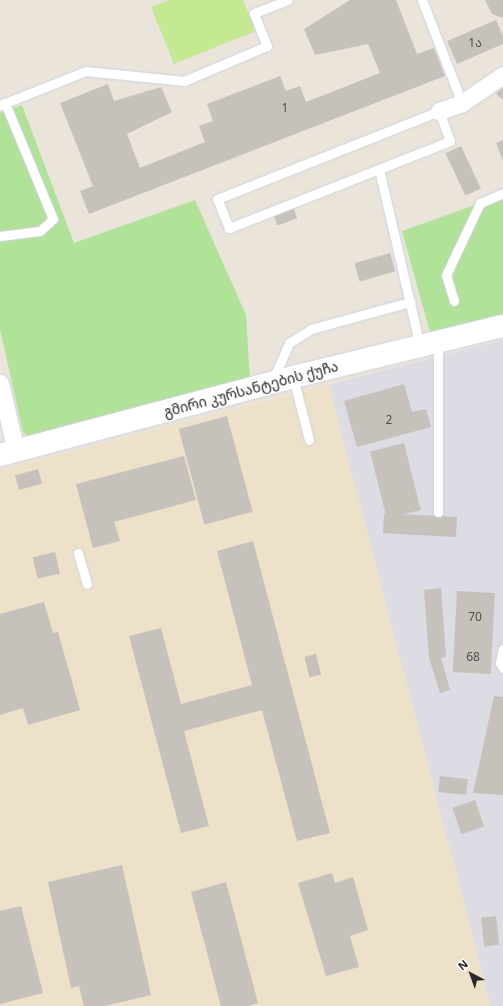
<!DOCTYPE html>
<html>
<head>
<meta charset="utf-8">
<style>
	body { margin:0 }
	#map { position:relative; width:503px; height:1006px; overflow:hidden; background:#ebe4da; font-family:"Noto Sans","Noto Sans Georgian",sans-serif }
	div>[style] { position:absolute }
	.industrial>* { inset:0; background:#dddbe3 }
	.education>* { inset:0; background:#ede1ca }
	.green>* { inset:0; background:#b0e297 }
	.pitch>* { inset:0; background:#c4e992 }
	.building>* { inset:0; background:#c6c1ba; transform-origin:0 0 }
	.roads { filter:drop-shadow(0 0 1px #d0d3e2) drop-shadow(0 0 1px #d0d3e2) }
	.lane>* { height:9px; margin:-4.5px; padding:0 4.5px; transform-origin:4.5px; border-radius:4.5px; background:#fff }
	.street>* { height:17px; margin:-8.5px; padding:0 8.5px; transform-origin:8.5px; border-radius:8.5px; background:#fff }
	.secondary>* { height:22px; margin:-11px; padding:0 11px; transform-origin:11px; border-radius:11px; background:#fff }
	span { translate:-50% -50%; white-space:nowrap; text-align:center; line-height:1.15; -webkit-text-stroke:3px #fff; paint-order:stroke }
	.number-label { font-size:12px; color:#504f4d }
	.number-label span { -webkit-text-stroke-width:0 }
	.street-label { font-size:14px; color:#292929 }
	.north { position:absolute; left:451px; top:954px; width:40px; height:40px; -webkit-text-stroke:3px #fff; paint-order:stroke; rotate:319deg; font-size:11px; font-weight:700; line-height:16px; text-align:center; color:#292929 }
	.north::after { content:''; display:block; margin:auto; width:14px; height:18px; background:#292929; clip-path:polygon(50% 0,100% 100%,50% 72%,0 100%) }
</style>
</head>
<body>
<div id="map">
	<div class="industrial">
		<i style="clip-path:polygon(503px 340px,503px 1006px,491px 1006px,332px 397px,331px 384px)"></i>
	</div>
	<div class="education">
		<i style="clip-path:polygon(331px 384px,332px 397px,491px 1006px,0 1006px,0 470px)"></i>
	</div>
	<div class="green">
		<i style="clip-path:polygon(22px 105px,74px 243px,195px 200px,246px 315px,250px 381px,30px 439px,23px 432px,0 329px,0 113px)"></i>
		<i style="clip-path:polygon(503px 195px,503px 317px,431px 336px,402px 231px)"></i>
	</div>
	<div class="pitch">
		<i style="clip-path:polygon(169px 0,243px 0,256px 31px,174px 64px,151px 7px)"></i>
	</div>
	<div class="building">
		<i style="clip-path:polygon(350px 0,396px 0,417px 54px,434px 48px,445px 76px,89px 214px,80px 191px,93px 186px,60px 103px,108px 84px,114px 101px,161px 87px,172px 112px,127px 134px,140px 168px,205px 142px,199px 126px,213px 121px,207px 104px,280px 76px,286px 91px,300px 86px,306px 102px,380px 73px,368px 44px,315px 55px,304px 29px)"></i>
		<i style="clip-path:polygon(485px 0,503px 0,503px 18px,492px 14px)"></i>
		<i style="clip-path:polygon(496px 20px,503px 36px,503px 44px,457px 64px,447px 41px)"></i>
		<i style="clip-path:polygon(503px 87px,503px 100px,496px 94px)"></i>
		<i style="clip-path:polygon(503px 140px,503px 161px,496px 143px)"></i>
		<i style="left:461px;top:146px;width:47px;height:17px;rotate:65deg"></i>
		<i style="left:293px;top:207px;width:12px;height:21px;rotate:70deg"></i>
		<i style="left:390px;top:253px;width:19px;height:37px;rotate:74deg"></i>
		<i style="clip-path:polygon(404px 384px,412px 412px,426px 409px,431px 427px,357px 447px,344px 401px)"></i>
		<i style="left:227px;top:416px;width:99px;height:50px;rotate:75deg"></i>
		<i style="left:404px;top:443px;width:69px;height:35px;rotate:76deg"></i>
		<i style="clip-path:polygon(184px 456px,196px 500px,114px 522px,120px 541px,93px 548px,76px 484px)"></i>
		<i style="left:38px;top:469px;width:15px;height:24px;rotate:74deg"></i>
		<i style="left:457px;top:517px;width:20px;height:73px;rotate:93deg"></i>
		<i style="clip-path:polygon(253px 541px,330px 833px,297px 841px,262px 710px,184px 731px,209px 826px,181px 833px,129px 636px,161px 628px,181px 704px,252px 685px,217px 551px)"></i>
		<i style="left:55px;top:552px;width:22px;height:23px;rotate:77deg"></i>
		<i style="clip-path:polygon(441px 588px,446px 657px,441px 658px,450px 690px,440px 693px,429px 658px,424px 590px)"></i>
		<i style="left:457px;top:591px;width:38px;height:81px;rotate:3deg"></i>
		<i style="clip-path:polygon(44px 602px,53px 633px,58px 632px,80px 710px,28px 725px,23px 708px,0 715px,0 614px)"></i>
		<i style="left:316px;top:654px;width:21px;height:12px;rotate:76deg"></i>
		<i style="clip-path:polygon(494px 696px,503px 697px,503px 795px,473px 793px)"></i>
		<i style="left:440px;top:776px;width:28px;height:16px;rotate:6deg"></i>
		<i style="left:475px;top:800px;width:28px;height:24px;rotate:71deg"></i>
		<i style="clip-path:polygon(122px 865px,151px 995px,105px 1006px,84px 1006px,79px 986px,71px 988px,48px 882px)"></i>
		<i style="clip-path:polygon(332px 873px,335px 883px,353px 877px,368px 930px,350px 936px,359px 967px,326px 976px,298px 883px)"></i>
		<i style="clip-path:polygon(226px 882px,258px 1003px,248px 1006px,221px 1006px,191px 892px)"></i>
		<i style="clip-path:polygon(21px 906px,43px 993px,0 1004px,0 911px)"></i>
		<i style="left:496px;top:916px;width:29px;height:15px;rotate:84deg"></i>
	</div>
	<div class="roads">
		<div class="lane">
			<i style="left:422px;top:0;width:110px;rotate:68.8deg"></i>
			<i style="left:0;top:105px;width:92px;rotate:-21.6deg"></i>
			<i style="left:86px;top:71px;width:99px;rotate:5.8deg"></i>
			<i style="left:184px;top:81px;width:90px;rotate:-22.9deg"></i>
			<i style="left:267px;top:46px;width:35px;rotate:-112deg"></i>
			<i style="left:254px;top:13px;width:36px;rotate:-21deg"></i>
			<i style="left:439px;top:111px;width:32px;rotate:70deg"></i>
			<i style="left:450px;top:141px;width:238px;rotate:158.5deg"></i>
			<i style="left:229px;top:228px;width:31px;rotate:-112deg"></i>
			<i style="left:217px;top:199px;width:239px;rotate:-21.6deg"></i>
			<i style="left:379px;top:169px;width:182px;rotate:77deg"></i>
			<i style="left:0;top:236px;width:40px;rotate:-7.1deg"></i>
			<i style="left:40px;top:231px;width:18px;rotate:-43deg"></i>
			<i style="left:53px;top:219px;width:126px;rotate:-112.5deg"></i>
			<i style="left:454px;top:301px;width:27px;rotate:-107deg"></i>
			<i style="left:446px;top:275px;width:80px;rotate:-64.7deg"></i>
			<i style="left:480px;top:203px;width:25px;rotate:-23deg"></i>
			<i style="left:293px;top:377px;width:65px;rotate:75.7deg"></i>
			<i style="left:272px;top:382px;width:43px;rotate:-66.4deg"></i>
			<i style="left:289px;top:343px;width:26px;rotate:-32deg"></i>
			<i style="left:311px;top:329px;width:103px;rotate:-15.3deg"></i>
			<i style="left:438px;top:512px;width:171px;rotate:-90deg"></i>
			<i style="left:78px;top:553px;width:32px;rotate:74deg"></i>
			<i style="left:503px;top:649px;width:14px;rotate:102deg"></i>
			<i style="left:500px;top:663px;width:6px;rotate:59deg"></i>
		</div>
		<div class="street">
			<i style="left:439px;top:111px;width:24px;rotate:-19deg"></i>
			<i style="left:462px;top:103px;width:50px;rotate:-34.3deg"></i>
			<i style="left:0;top:383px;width:70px;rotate:76.8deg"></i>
		</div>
		<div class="secondary">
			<i style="left:0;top:455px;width:303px;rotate:-14.9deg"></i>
			<i style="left:293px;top:377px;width:216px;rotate:-13.7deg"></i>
		</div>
	</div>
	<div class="number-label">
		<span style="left:475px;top:43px">1ა</span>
		<span style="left:285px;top:108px">1</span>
		<span style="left:389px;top:420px">2</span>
		<span style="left:475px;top:617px">70</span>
		<span style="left:473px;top:657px">68</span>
	</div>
	<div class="street-label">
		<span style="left:251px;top:389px;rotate:-15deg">გმირი კურსანტების ქუჩა</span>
	</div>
	<div class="north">N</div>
</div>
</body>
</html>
